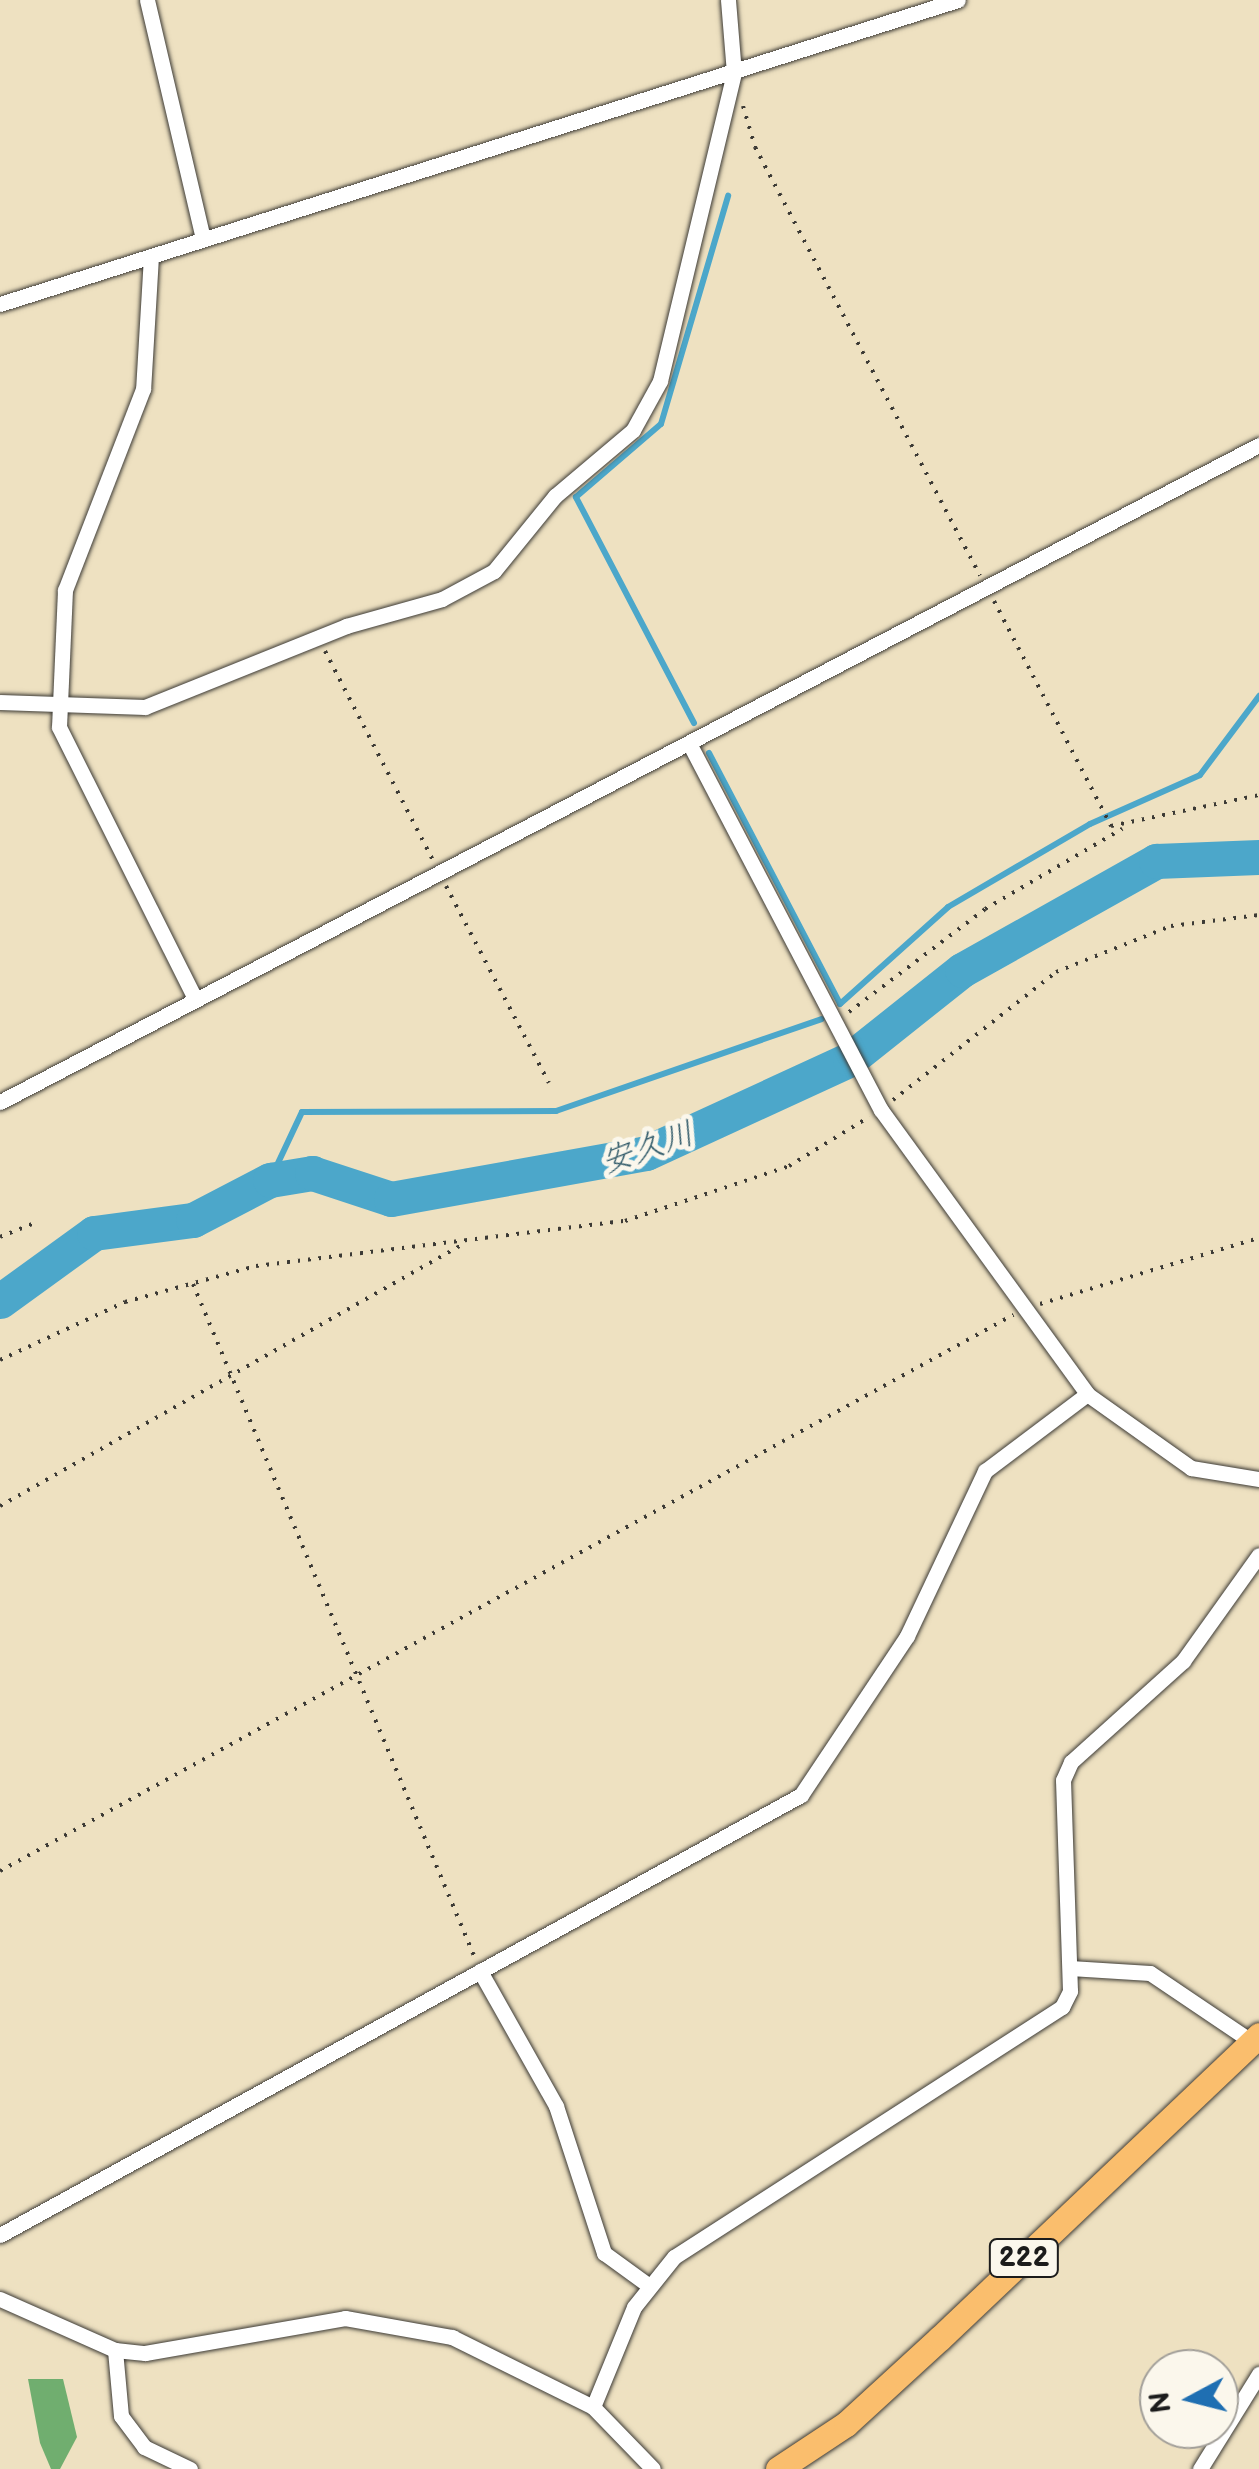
<!DOCTYPE html>
<html>
<head>
<meta charset="utf-8">
<style>
	body { margin:0 }
	#map { position:relative; width:1259px; height:2469px; overflow:hidden; background:#eee1c1; font-family:"Balsamiq Sans","Klee One",sans-serif }
	div>[style] { position:absolute }
	.forest>* { inset:0; background:#70ae6f }
	.stream>* { height:6px; margin:-3px; padding:0 3px; transform-origin:3px; border-radius:3px; background:#4ca7ca }
	.river>* { height:35px; margin:-17.5px; padding:0 17.5px; transform-origin:17.5px; border-radius:17.5px; background:#4ca7ca }
	.path>* { height:4px; margin-top:-2px; transform-origin:0; background:repeating-linear-gradient(90deg,#3c3a35 0 2.5px,transparent 0 10.5px) }
	.roads { filter:drop-shadow(0 0 2px #3c3a35) drop-shadow(0 0 2px #3c3a35) }
	.minor>* { height:15px; margin:-7.5px; padding:0 7.5px; transform-origin:7.5px; border-radius:7.5px; background:#fff }
	.trunk>* { height:25px; margin:-12.5px; padding:0 12.5px; transform-origin:12.5px; border-radius:12.5px; background:#fabe6d }
	span { translate:-50% -50%; white-space:nowrap; text-align:center; line-height:1.15; -webkit-text-stroke:10px #fbf7ec; paint-order:stroke }
	.shield-label span { padding:2px 8px; background:#fbf7ec; border:2px solid; border-radius:8px; -webkit-text-stroke-width:0 }
	.shield-label { font-size:28px; color:#1c1c1c; font-weight:700 }
	.water-label { font-size:32px; color:#325b6a; font-style:italic }
	.north { position:absolute; left:1139px; top:2349px; width:100px; height:100px; box-sizing:border-box; background:#fbf7ec; border:2px solid #a29f99; border-radius:50%; rotate:263deg; font-size:28px; font-weight:700; line-height:40px; text-align:center; color:#1c1c1c }
	.north::after { content:''; display:block; margin:auto; width:35px; height:45px; background:#1f6fb2; clip-path:polygon(50% 0,100% 100%,50% 72%,0 100%) }
</style>
</head>
<body>
<div id="map">
	<div class="forest">
		<i style="clip-path:polygon(28px 2379px,63px 2379px,77px 2437px,60px 2469px,51px 2469px,40px 2443px)"></i>
	</div>
	<div class="stream">
		<i style="left:694px;top:723px;width:255px;rotate:-117.6deg"></i>
		<i style="left:576px;top:497px;width:112px;rotate:-40.7deg"></i>
		<i style="left:661px;top:424px;width:238px;rotate:-73.6deg"></i>
		<i style="left:709px;top:753px;width:283px;rotate:62.4deg"></i>
		<i style="left:840px;top:1004px;width:145px;rotate:-41.9deg"></i>
		<i style="left:948px;top:907px;width:164px;rotate:-30.3deg"></i>
		<i style="left:1090px;top:824px;width:120px;rotate:-24deg"></i>
		<i style="left:1200px;top:775px;width:99px;rotate:-53.2deg"></i>
		<i style="left:270px;top:1180px;width:75px;rotate:-64.8deg"></i>
		<i style="left:302px;top:1112px;width:254px;rotate:-0.2deg"></i>
		<i style="left:556px;top:1111px;width:281px;rotate:-19.1deg"></i>
	</div>
	<div class="river">
		<i style="left:0;top:1301px;width:116px;rotate:-35.9deg"></i>
		<i style="left:94px;top:1233px;width:100px;rotate:-7.5deg"></i>
		<i style="left:193px;top:1220px;width:87px;rotate:-27.5deg"></i>
		<i style="left:270px;top:1180px;width:43px;rotate:-9.5deg"></i>
		<i style="left:312px;top:1173px;width:83px;rotate:18.2deg"></i>
		<i style="left:391px;top:1199px;width:259px;rotate:-10.2deg"></i>
		<i style="left:646px;top:1153px;width:225px;rotate:-24.7deg"></i>
		<i style="left:850px;top:1059px;width:143px;rotate:-38.5deg"></i>
		<i style="left:962px;top:970px;width:223px;rotate:-29.3deg"></i>
		<i style="left:1156px;top:861px;width:103px;rotate:-2.2deg"></i>
	</div>
	<div class="path">
		<i style="left:743px;top:106px;width:43px;rotate:73.7deg"></i>
		<i style="left:755px;top:147px;width:484px;rotate:62.3deg"></i>
		<i style="left:994px;top:601px;width:254px;rotate:62.5deg"></i>
		<i style="left:1111px;top:826px;width:151px;rotate:-11.8deg"></i>
		<i style="left:325px;top:651px;width:235px;rotate:62.7deg"></i>
		<i style="left:446px;top:886px;width:222px;rotate:62.4deg"></i>
		<i style="left:849px;top:1012px;width:171px;rotate:-37.1deg"></i>
		<i style="left:985px;top:909px;width:159px;rotate:-30.3deg"></i>
		<i style="left:893px;top:1100px;width:207px;rotate:-38.1deg"></i>
		<i style="left:1056px;top:972px;width:124px;rotate:-21.8deg"></i>
		<i style="left:1171px;top:926px;width:89px;rotate:-7.1deg"></i>
		<i style="left:0;top:1237px;width:37px;rotate:-22deg"></i>
		<i style="left:193px;top:1284px;width:731px;rotate:67.3deg"></i>
		<i style="left:1040px;top:1304px;width:229px;rotate:-16.8deg"></i>
		<i style="left:0;top:1360px;width:138px;rotate:-24.9deg"></i>
		<i style="left:125px;top:1302px;width:136px;rotate:-15.4deg"></i>
		<i style="left:256px;top:1266px;width:372px;rotate:-7deg"></i>
		<i style="left:625px;top:1221px;width:173px;rotate:-18.5deg"></i>
		<i style="left:789px;top:1166px;width:94px;rotate:-31.5deg"></i>
		<i style="left:0;top:1506px;width:534px;rotate:-29.49deg"></i>
		<i style="left:0;top:1871px;width:1156px;rotate:-28.76deg"></i>
	</div>
	<div class="roads">
		<div class="minor">
			<i style="left:147px;top:0;width:244px;rotate:76.8deg"></i>
			<i style="left:151px;top:256px;width:133px;rotate:93.4deg"></i>
			<i style="left:143px;top:389px;width:216px;rotate:111.2deg"></i>
			<i style="left:65px;top:590px;width:137px;rotate:92.5deg"></i>
			<i style="left:59px;top:727px;width:305px;rotate:63.4deg"></i>
			<i style="left:0;top:304px;width:1005px;rotate:-17.61deg"></i>
			<i style="left:0;top:702px;width:145px;rotate:2deg"></i>
			<i style="left:145px;top:707px;width:217px;rotate:-21.9deg"></i>
			<i style="left:346px;top:626px;width:100px;rotate:-15.7deg"></i>
			<i style="left:442px;top:599px;width:59px;rotate:-28.3deg"></i>
			<i style="left:494px;top:571px;width:97px;rotate:-50.9deg"></i>
			<i style="left:555px;top:496px;width:102px;rotate:-40.2deg"></i>
			<i style="left:633px;top:430px;width:56px;rotate:-61.1deg"></i>
			<i style="left:660px;top:381px;width:317px;rotate:-76.5deg"></i>
			<i style="left:734px;top:73px;width:73px;rotate:-94.7deg"></i>
			<i style="left:689px;top:743px;width:414px;rotate:62.4deg"></i>
			<i style="left:881px;top:1110px;width:351px;rotate:54deg"></i>
			<i style="left:1087px;top:1394px;width:128px;rotate:35.4deg"></i>
			<i style="left:1191px;top:1468px;width:69px;rotate:9.2deg"></i>
			<i style="left:0;top:1102px;width:1420px;rotate:-27.56deg"></i>
			<i style="left:1070px;top:1968px;width:80px;rotate:3.6deg"></i>
			<i style="left:1150px;top:1973px;width:122px;rotate:34deg"></i>
			<i style="left:480px;top:1971px;width:155px;rotate:60.6deg"></i>
			<i style="left:556px;top:2106px;width:155px;rotate:71.9deg"></i>
			<i style="left:604px;top:2253px;width:54px;rotate:36deg"></i>
			<i style="left:0;top:2235px;width:914px;rotate:-28.78deg"></i>
			<i style="left:801px;top:1795px;width:191px;rotate:-56.3deg"></i>
			<i style="left:907px;top:1636px;width:183px;rotate:-64.7deg"></i>
			<i style="left:985px;top:1471px;width:128px;rotate:-37deg"></i>
			<i style="left:0;top:2299px;width:126px;rotate:23.9deg"></i>
			<i style="left:115px;top:2350px;width:30px;rotate:6deg"></i>
			<i style="left:145px;top:2353px;width:203px;rotate:-9.9deg"></i>
			<i style="left:345px;top:2318px;width:109px;rotate:10.1deg"></i>
			<i style="left:452px;top:2337px;width:157px;rotate:26.4deg"></i>
			<i style="left:593px;top:2407px;width:86px;rotate:45.9deg"></i>
			<i style="left:115px;top:2350px;width:66px;rotate:84.8deg"></i>
			<i style="left:121px;top:2416px;width:39px;rotate:53deg"></i>
			<i style="left:144px;top:2447px;width:51px;rotate:25.6deg"></i>
			<i style="left:593px;top:2407px;width:108px;rotate:-67.7deg"></i>
			<i style="left:634px;top:2307px;width:64px;rotate:-51.3deg"></i>
			<i style="left:674px;top:2257px;width:462px;rotate:-32.8deg"></i>
			<i style="left:1062px;top:2007px;width:18px;rotate:-63deg"></i>
			<i style="left:1070px;top:1991px;width:211px;rotate:-91.9deg"></i>
			<i style="left:1063px;top:1780px;width:20px;rotate:-66deg"></i>
			<i style="left:1071px;top:1762px;width:151px;rotate:-42deg"></i>
			<i style="left:1183px;top:1661px;width:130px;rotate:-54.4deg"></i>
			<i style="left:1200px;top:2469px;width:112px;rotate:-58.2deg"></i>
		</div>
		<div class="trunk">
			<i style="left:778px;top:2469px;width:82px;rotate:-33.5deg"></i>
			<i style="left:846px;top:2424px;width:127px;rotate:-42.5deg"></i>
			<i style="left:940px;top:2338px;width:440px;rotate:-43.5deg"></i>
		</div>
	</div>
	<div class="shield-label">
		<span style="left:1024px;top:2258px">222</span>
	</div>
	<div class="water-label">
		<span style="left:648px;top:1149px;rotate:-19deg">安久川</span>
	</div>
	<div class="north">N</div>
</div>
</body>
</html>
